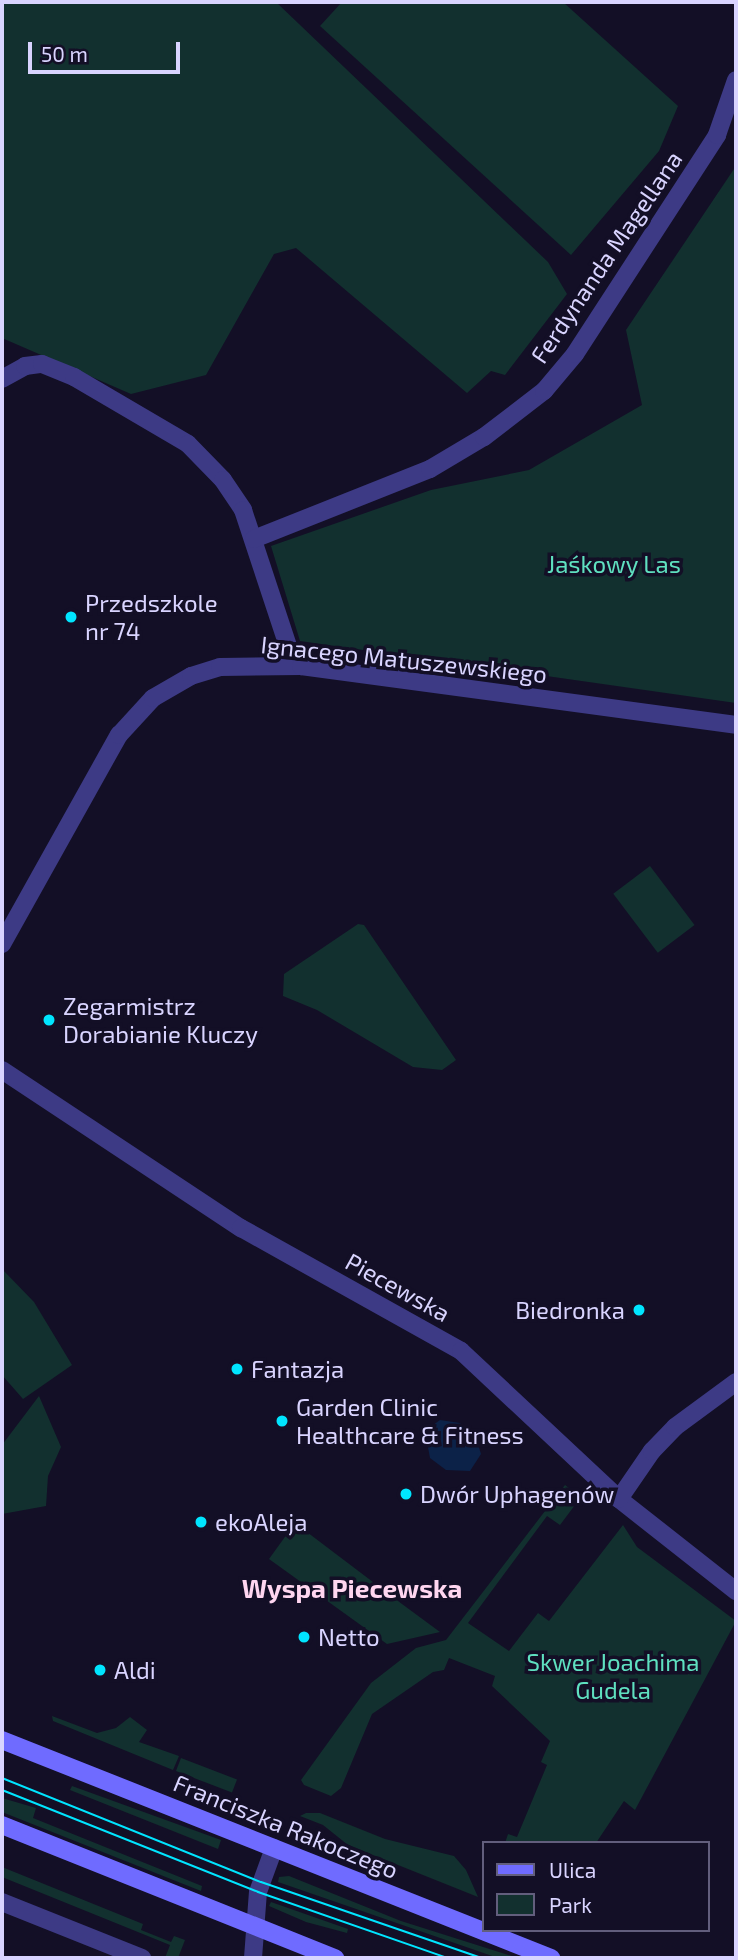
<!DOCTYPE html>
<html>
<head>
<meta charset="utf-8">
<style>
	body { margin:0 }
	#map { position:relative; width:738px; height:1960px; overflow:hidden; background:#130f26; font-family:"Exo 2",sans-serif }
	div>[style] { position:absolute }
	.green>* { inset:0; background:#12302f; transform-origin:0 0 }
	.water>* { inset:0; background:#0c2248 }
	.street>* { height:18px; margin:-9px; padding:0 9px; transform-origin:9px; border-radius:9px; background:#3d3a85 }
	.secondary>* { height:18px; margin:-9px; padding:0 9px; transform-origin:9px; border-radius:9px; background:#6f6bff }
	.tram>* { height:2px; margin:-1px; padding:0 1px; transform-origin:1px; border-radius:1px; background:#00e5ff }
	.dots>* { width:19px; height:19px; translate:-50% -50%; box-sizing:border-box; border:4px solid #130f26; border-radius:50% }
	span { translate:-50% -50%; white-space:nowrap; text-align:center; line-height:1.15; -webkit-text-stroke:7px #130f26; paint-order:stroke }
	.street-label { font-size:24px; color:#d9d4ff }
	.park-label { font-size:24px; color:#5fe0c0 }
	.poi-label { font-size:24px; color:#d9d4ff }
	.left { translate:0 -50%; text-align:left }
	.right { translate:-100% -50%; text-align:right }
	.neighbourhood-label { font-size:26px; color:#ffd6f0; font-weight:700 }
	.frame { position:absolute; inset:0; border:4px solid #d9d4ff; pointer-events:none }
	.legend { position:absolute; left:482px; top:1841px; width:228px; height:91px; box-sizing:border-box; background:#130f26; border:2px solid #625e7d; margin:0; padding:9px 12px; list-style:none; font-size:21px; color:#d9d4ff }
	.legend li { display:flex; align-items:center; gap:14px; height:35px }
	.legend b { width:35px; border:2px solid #625e7d }
	.scale { position:absolute; left:28px; top:42px; width:152px; height:32px; box-sizing:border-box; border:4px solid #d9d4ff; border-top:0; padding-left:9px; font-size:21px; line-height:24px; white-space:nowrap; color:#d9d4ff; -webkit-text-stroke:5px #130f26; paint-order:stroke }
</style>
</head>
<body>
<div id="map">
	<div class="green">
		<i style="clip-path:polygon(2px 2px,276px 2px,548px 262px,567px 294px,505px 375px,491px 371px,467px 393px,296px 248px,274px 254px,206px 375px,131px 394px,2px 338px)"></i>
		<i style="clip-path:polygon(342px 2px,563px 2px,678px 106px,659px 151px,571px 255px,320px 26px)"></i>
		<i style="clip-path:polygon(736px 166px,736px 703px,300px 641px,271px 546px,431px 490px,529px 470px,642px 405px,626px 330px)"></i>
		<i style="left:650px;top:866px;width:74px;height:46px;rotate:53deg"></i>
		<i style="clip-path:polygon(358px 924px,364px 925px,456px 1060px,442px 1070px,413px 1067px,317px 1010px,283px 996px,284px 974px)"></i>
		<i style="clip-path:polygon(2px 1269px,34px 1302px,72px 1365px,23px 1399px,2px 1375px)"></i>
		<i style="clip-path:polygon(39px 1396px,61px 1447px,48px 1476px,46px 1506px,2px 1514px,2px 1445px)"></i>
		<i style="clip-path:polygon(565px 1485px,581px 1497px,560px 1525px,547px 1516px,468px 1623px,509px 1651px,538px 1613px,549px 1621px,623px 1525px,637px 1547px,736px 1621px,635px 1810px,624px 1801px,596px 1843px,505px 1843px,508px 1834px,517px 1837px,547px 1765px,541px 1762px,550px 1741px,492px 1686px,495px 1676px,449px 1658px,444px 1670px,433px 1672px,372px 1714px,341px 1788px,331px 1796px,304px 1785px,301px 1780px,371px 1683px,416px 1648px,446px 1640px)"></i>
		<i style="clip-path:polygon(295px 1523px,402px 1604px,440px 1632px,387px 1644px,269px 1559px)"></i>
		<i style="clip-path:polygon(52px 1716px,97px 1733px,116px 1728px,130px 1717px,147px 1730px,139px 1742px,179px 1756px,173px 1770px,53px 1721px)"></i>
		<i style="left:181px;top:1758px;width:60px;height:14px;rotate:21deg"></i>
		<i style="clip-path:polygon(72px 1786px,221px 1840px,218px 1849px,70px 1790px)"></i>
		<i style="clip-path:polygon(2px 1798px,36px 1808px,33px 1818px,202px 1886px,201px 1891px,2px 1812px)"></i>
		<i style="clip-path:polygon(306px 1813px,320px 1813px,385px 1839px,454px 1856px,466px 1870px,478px 1897px,348px 1845px,323px 1825px,300px 1816px)"></i>
		<i style="clip-path:polygon(2px 1867px,143px 1924px,141px 1930px,171px 1942px,174px 1936px,185px 1940px,178px 1958px,165px 1958px,170px 1945px,2px 1877px)"></i>
		<i style="clip-path:polygon(289px 1876px,401px 1921px,518px 1958px,498px 1958px,278px 1882px,279px 1877px)"></i>
		<i style="clip-path:polygon(271px 1902px,348px 1929px,347px 1933px,306px 1922px,269px 1906px)"></i>
	</div>
	<div class="water">
		<i style="clip-path:polygon(440px 1420px,460px 1423px,475px 1435px,481px 1454px,470px 1471px,446px 1470px,430px 1458px,425px 1431px)"></i>
	</div>
	<div class="street">
		<i style="left:2px;top:379px;width:26px;rotate:-29deg"></i>
		<i style="left:25px;top:366px;width:17px;rotate:-7deg"></i>
		<i style="left:42px;top:364px;width:35px;rotate:22deg"></i>
		<i style="left:74px;top:377px;width:132px;rotate:30.4deg"></i>
		<i style="left:188px;top:444px;width:50px;rotate:45.8deg"></i>
		<i style="left:223px;top:480px;width:36px;rotate:56deg"></i>
		<i style="left:243px;top:510px;width:146px;rotate:71.7deg"></i>
		<i style="left:289px;top:649px;width:21px;rotate:55deg"></i>
		<i style="left:254px;top:539px;width:189px;rotate:-21.7deg"></i>
		<i style="left:430px;top:469px;width:63px;rotate:-30.7deg"></i>
		<i style="left:484px;top:437px;width:76px;rotate:-37.5deg"></i>
		<i style="left:544px;top:391px;width:48px;rotate:-50deg"></i>
		<i style="left:575px;top:354px;width:261px;rotate:-57deg"></i>
		<i style="left:717px;top:135px;width:58px;rotate:-70.9deg"></i>
		<i style="left:2px;top:944px;width:240px;rotate:-60.8deg"></i>
		<i style="left:119px;top:735px;width:50px;rotate:-47.4deg"></i>
		<i style="left:153px;top:698px;width:44px;rotate:-30.1deg"></i>
		<i style="left:191px;top:676px;width:30px;rotate:-17deg"></i>
		<i style="left:220px;top:667px;width:81px;rotate:-0.7deg"></i>
		<i style="left:301px;top:666px;width:439px;rotate:7.7deg"></i>
		<i style="left:2px;top:1070px;width:287px;rotate:33.5deg"></i>
		<i style="left:241px;top:1228px;width:252px;rotate:29.2deg"></i>
		<i style="left:461px;top:1351px;width:216px;rotate:43.1deg"></i>
		<i style="left:619px;top:1499px;width:149px;rotate:38.2deg"></i>
		<i style="left:619px;top:1499px;width:58px;rotate:-55.5deg"></i>
		<i style="left:652px;top:1451px;width:33px;rotate:-46deg"></i>
		<i style="left:675px;top:1427px;width:76px;rotate:-36.4deg"></i>
		<i style="left:2px;top:1902px;width:151px;rotate:21.8deg"></i>
		<i style="left:253px;top:1958px;width:66px;rotate:-85.7deg"></i>
		<i style="left:258px;top:1892px;width:47px;rotate:-70deg"></i>
	</div>
	<div class="secondary">
		<i style="left:2px;top:1740px;width:591px;rotate:21.66deg"></i>
		<i style="left:2px;top:1825px;width:359px;rotate:21.8deg"></i>
	</div>
	<div class="tram">
		<i style="left:2px;top:1778px;width:279px;rotate:21.9deg"></i>
		<i style="left:261px;top:1882px;width:234px;rotate:19deg"></i>
		<i style="left:2px;top:1790px;width:276px;rotate:21.7deg"></i>
		<i style="left:258px;top:1892px;width:201px;rotate:19.2deg"></i>
	</div>
	<div class="dots">
		<i style="left:71px;top:617px;background:#00e5ff"></i>
		<i style="left:49px;top:1020px;background:#00e5ff"></i>
		<i style="left:639px;top:1310px;background:#00e5ff"></i>
		<i style="left:237px;top:1369px;background:#00e5ff"></i>
		<i style="left:282px;top:1421px;background:#00e5ff"></i>
		<i style="left:406px;top:1494px;background:#00e5ff"></i>
		<i style="left:201px;top:1522px;background:#00e5ff"></i>
		<i style="left:304px;top:1637px;background:#00e5ff"></i>
		<i style="left:100px;top:1670px;background:#00e5ff"></i>
	</div>
	<div class="street-label">
		<span style="left:606px;top:257px;rotate:-56deg">Ferdynanda Magellana</span>
		<span style="left:404px;top:659px;rotate:6deg">Ignacego Matuszewskiego</span>
		<span style="left:398px;top:1287px;rotate:29deg">Piecewska</span>
		<span style="left:286px;top:1826px;rotate:22deg">Franciszka Rakoczego</span>
	</div>
	<div class="park-label">
		<span style="left:614px;top:564px">Jaśkowy Las</span>
		<span style="left:613px;top:1676px">Skwer Joachima<br>Gudela</span>
	</div>
	<div class="poi-label">
		<span class="left" style="left:85px;top:617px">Przedszkole<br>nr 74</span>
		<span class="left" style="left:63px;top:1020px">Zegarmistrz<br>Dorabianie Kluczy</span>
		<span class="right" style="left:625px;top:1310px">Biedronka</span>
		<span class="left" style="left:251px;top:1369px">Fantazja</span>
		<span class="left" style="left:296px;top:1421px">Garden Clinic<br>Healthcare &amp; Fitness</span>
		<span class="left" style="left:420px;top:1494px">Dwór Uphagenów</span>
		<span class="left" style="left:215px;top:1522px">ekoAleja</span>
		<span class="left" style="left:318px;top:1637px">Netto</span>
		<span class="left" style="left:114px;top:1670px">Aldi</span>
	</div>
	<div class="neighbourhood-label">
		<span style="left:352px;top:1588px">Wyspa Piecewska</span>
	</div>
	<div class="frame"></div>
	<ul class="legend">
	<li><b style="height:9px;background:#6f6bff"></b>Ulica</li>
	<li><b style="height:19px;background:#12302f"></b>Park</li>
	</ul>
	<div class="scale">50 m</div>
</div>
</body>
</html>
